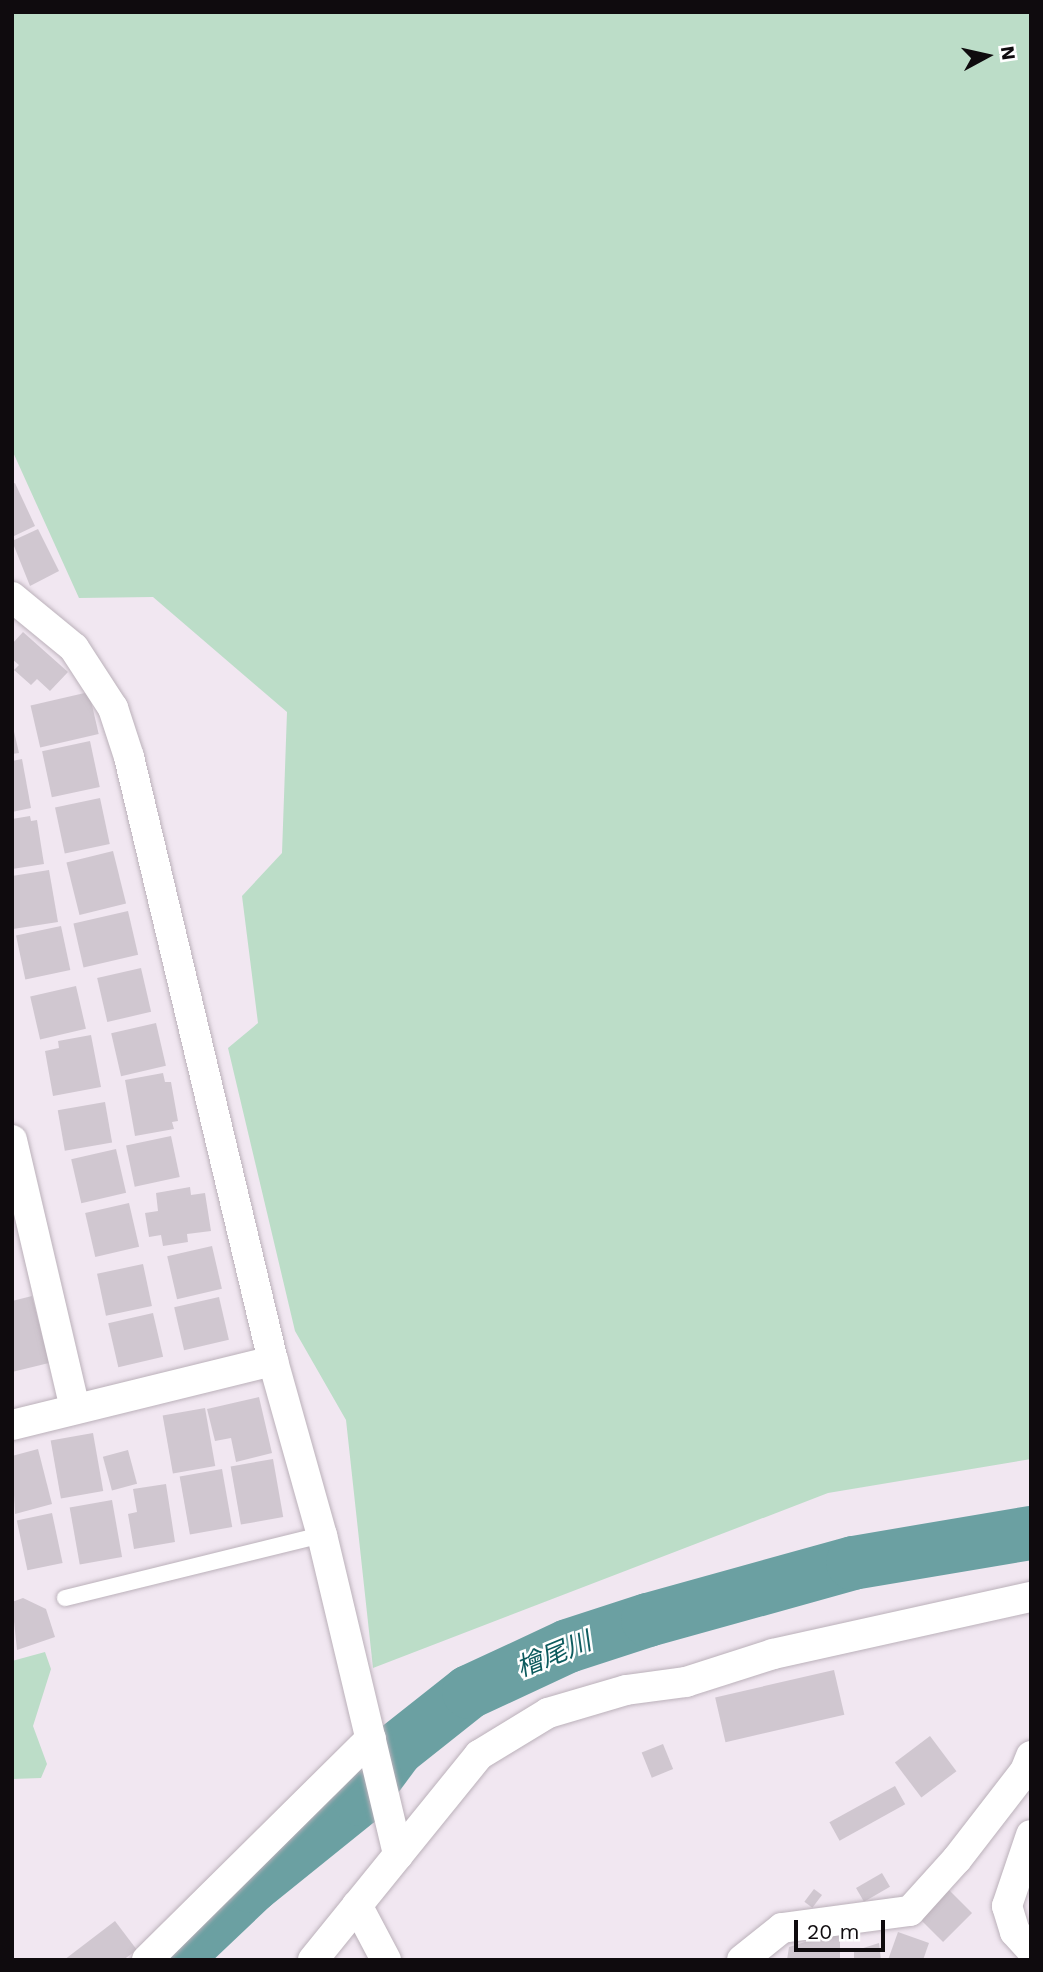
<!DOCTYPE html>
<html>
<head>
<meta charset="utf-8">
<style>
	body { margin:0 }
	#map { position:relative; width:1043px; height:1972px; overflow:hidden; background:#f1e7f1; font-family:"Work Sans","Noto Sans JP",sans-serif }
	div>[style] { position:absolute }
	.green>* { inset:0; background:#bcddc8 }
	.river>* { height:54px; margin:-27px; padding:0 27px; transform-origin:27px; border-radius:27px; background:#6ba0a2 }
	.building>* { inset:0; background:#d0c7d0; transform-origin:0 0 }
	.roads { filter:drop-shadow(0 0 2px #bbb1ba) drop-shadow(0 0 2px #bbb1ba) }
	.lane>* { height:16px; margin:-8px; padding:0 8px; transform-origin:8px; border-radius:8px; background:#fff }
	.street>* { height:30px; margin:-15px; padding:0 15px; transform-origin:15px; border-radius:15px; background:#fff }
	span { translate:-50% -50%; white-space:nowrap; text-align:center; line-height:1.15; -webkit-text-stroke:5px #fff; paint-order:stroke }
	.water-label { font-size:26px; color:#0d5b5e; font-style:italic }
	.frame { position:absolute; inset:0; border:14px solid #0f0b0e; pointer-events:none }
	.north { position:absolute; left:952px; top:21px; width:70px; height:70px; -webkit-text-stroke:5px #fff; paint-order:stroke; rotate:82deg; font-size:19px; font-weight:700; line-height:28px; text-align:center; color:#0f0b0e }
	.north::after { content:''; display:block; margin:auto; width:24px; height:32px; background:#0f0b0e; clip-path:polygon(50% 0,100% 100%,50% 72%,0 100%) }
	.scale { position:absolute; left:794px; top:1920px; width:91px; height:32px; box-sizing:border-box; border:4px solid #0f0b0e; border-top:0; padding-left:9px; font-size:21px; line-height:24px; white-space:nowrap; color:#0f0b0e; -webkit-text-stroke:5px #fff; paint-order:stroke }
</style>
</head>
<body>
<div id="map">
	<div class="green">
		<i style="clip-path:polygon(12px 12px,1031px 12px,1031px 1459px,828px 1493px,373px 1668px,346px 1420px,295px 1331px,228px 1048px,258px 1023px,242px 896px,282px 853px,287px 712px,153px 597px,79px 598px,12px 450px)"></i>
		<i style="clip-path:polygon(45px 1652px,51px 1669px,33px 1726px,47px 1764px,41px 1778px,12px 1779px,12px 1661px)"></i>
	</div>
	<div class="river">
		<i style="left:174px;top:1960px;width:108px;rotate:-43.5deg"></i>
		<i style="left:252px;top:1886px;width:139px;rotate:-38.9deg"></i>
		<i style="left:360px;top:1799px;width:62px;rotate:-53.5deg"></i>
		<i style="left:397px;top:1749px;width:92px;rotate:-38.4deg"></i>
		<i style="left:469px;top:1692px;width:109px;rotate:-24.9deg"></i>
		<i style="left:568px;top:1646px;width:84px;rotate:-18deg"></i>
		<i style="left:648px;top:1620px;width:213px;rotate:-15.5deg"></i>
		<i style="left:853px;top:1563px;width:181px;rotate:-9.6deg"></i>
	</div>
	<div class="building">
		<i style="clip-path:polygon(15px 483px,35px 526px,12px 537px,12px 484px)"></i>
		<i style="clip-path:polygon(38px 529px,59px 571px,30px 586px,12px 541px)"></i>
		<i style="clip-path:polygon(23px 632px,68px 672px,50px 691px,37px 679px,31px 685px,14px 670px,19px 665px,12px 659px,12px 644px)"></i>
		<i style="left:89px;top:692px;width:43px;height:60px;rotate:77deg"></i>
		<i style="clip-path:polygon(12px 723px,19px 753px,12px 754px)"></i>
		<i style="left:90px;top:741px;width:47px;height:49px;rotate:78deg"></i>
		<i style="clip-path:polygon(22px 759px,31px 808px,12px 812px,12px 761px)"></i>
		<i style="left:100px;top:798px;width:47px;height:46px;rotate:78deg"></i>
		<i style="clip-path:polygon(30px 816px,31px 821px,37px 820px,44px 864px,12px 869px,12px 819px)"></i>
		<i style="left:113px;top:851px;width:54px;height:48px;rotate:76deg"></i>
		<i style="clip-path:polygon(49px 870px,58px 922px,13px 929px,12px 876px)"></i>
		<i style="left:128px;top:911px;width:45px;height:56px;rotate:77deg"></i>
		<i style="left:61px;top:926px;width:45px;height:46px;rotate:78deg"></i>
		<i style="left:141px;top:968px;width:45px;height:45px;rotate:77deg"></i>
		<i style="left:76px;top:986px;width:44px;height:47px;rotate:77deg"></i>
		<i style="left:156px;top:1023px;width:44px;height:46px;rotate:77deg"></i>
		<i style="clip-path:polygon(91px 1035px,101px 1087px,53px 1096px,45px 1051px,59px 1048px,58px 1041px)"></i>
		<i style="clip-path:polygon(163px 1073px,165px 1082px,171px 1082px,178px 1121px,172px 1122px,174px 1129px,135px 1136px,125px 1080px)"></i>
		<i style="left:105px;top:1102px;width:41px;height:48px;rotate:80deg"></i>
		<i style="left:171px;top:1136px;width:42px;height:46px;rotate:78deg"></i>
		<i style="left:116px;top:1149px;width:45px;height:46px;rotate:77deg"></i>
		<i style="clip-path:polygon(190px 1187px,191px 1195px,205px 1193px,211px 1231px,187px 1234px,188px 1242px,163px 1246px,161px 1235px,149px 1237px,145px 1213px,158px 1211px,156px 1193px)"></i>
		<i style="left:129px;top:1203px;width:45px;height:45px;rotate:77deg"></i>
		<i style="left:212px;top:1246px;width:44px;height:46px;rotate:77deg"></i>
		<i style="left:143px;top:1264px;width:43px;height:47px;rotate:78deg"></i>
		<i style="clip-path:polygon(32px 1296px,49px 1363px,12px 1372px,12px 1301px)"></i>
		<i style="left:219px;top:1297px;width:44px;height:46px;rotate:77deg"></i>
		<i style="left:153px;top:1313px;width:45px;height:46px;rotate:77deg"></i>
		<i style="clip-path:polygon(259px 1397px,272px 1453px,236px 1462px,231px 1438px,215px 1441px,207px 1409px)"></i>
		<i style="left:205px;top:1408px;width:59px;height:43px;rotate:80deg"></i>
		<i style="left:93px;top:1433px;width:59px;height:43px;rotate:80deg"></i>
		<i style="clip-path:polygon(38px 1449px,52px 1504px,15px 1514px,12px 1456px)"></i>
		<i style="left:128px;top:1450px;width:35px;height:26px;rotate:75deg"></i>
		<i style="left:273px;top:1459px;width:59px;height:43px;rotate:80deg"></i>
		<i style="left:222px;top:1469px;width:59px;height:43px;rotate:80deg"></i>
		<i style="clip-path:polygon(166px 1484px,175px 1542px,134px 1549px,128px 1514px,137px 1512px,133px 1489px)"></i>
		<i style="left:112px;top:1500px;width:58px;height:43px;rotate:80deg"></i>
		<i style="left:52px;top:1513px;width:51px;height:36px;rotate:78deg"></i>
		<i style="clip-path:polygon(23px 1598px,46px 1609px,55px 1637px,17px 1650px,12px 1602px)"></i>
		<i style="left:834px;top:1670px;width:46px;height:122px;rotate:77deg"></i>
		<i style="left:930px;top:1736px;width:44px;height:44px;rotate:53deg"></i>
		<i style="left:663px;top:1744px;width:27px;height:23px;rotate:68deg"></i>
		<i style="left:895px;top:1786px;width:21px;height:75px;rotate:61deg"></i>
		<i style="left:882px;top:1873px;width:16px;height:30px;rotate:60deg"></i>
		<i style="left:814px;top:1889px;width:10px;height:16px;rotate:37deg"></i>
		<i style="left:948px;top:1889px;width:34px;height:41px;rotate:45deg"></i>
		<i style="clip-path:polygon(115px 1921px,137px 1950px,123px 1960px,64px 1960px)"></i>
		<i style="clip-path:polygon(840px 1931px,840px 1960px,787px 1960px,789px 1947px)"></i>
		<i style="clip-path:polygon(898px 1932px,929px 1943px,923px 1960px,888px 1960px)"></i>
		<i style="clip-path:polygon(879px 1943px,881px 1960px,854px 1960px,854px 1951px)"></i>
	</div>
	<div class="roads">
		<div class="lane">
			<i style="left:65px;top:1598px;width:265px;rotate:-13.8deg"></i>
		</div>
		<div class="street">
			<i style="left:12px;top:597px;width:80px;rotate:39.4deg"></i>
			<i style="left:74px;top:648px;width:72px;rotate:57deg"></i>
			<i style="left:113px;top:708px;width:52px;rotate:71.9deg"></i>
			<i style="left:129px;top:757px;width:621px;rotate:76.59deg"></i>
			<i style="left:273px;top:1361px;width:181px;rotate:74.3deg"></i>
			<i style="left:322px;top:1535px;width:329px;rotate:76.6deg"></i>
			<i style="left:12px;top:1140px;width:276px;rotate:76.8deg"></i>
			<i style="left:12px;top:1425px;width:269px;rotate:-13.8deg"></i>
			<i style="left:1031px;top:1835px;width:75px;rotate:108.7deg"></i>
			<i style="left:1007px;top:1906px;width:27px;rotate:73deg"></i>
			<i style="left:1015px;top:1932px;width:24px;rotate:48deg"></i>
			<i style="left:357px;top:1905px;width:62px;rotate:62.2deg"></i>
			<i style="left:147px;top:1960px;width:315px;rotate:-44.7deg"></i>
			<i style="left:313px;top:1960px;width:264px;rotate:-51deg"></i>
			<i style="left:479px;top:1755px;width:81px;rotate:-31.3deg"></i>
			<i style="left:548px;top:1713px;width:81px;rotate:-16.4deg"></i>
			<i style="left:626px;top:1690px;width:61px;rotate:-7.6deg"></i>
			<i style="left:686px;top:1682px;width:91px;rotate:-17.8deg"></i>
			<i style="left:773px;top:1654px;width:264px;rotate:-12.5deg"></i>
			<i style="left:742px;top:1960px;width:51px;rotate:-38.7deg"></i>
			<i style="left:782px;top:1928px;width:129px;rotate:-7.6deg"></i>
			<i style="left:910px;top:1911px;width:70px;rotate:-47.9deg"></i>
			<i style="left:957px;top:1859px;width:111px;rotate:-52.3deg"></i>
			<i style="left:1025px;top:1771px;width:16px;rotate:-68deg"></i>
		</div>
	</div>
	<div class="water-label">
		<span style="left:554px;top:1655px;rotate:-22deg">檜尾川</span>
	</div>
	<div class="frame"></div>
	<div class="north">N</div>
	<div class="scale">20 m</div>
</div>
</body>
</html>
